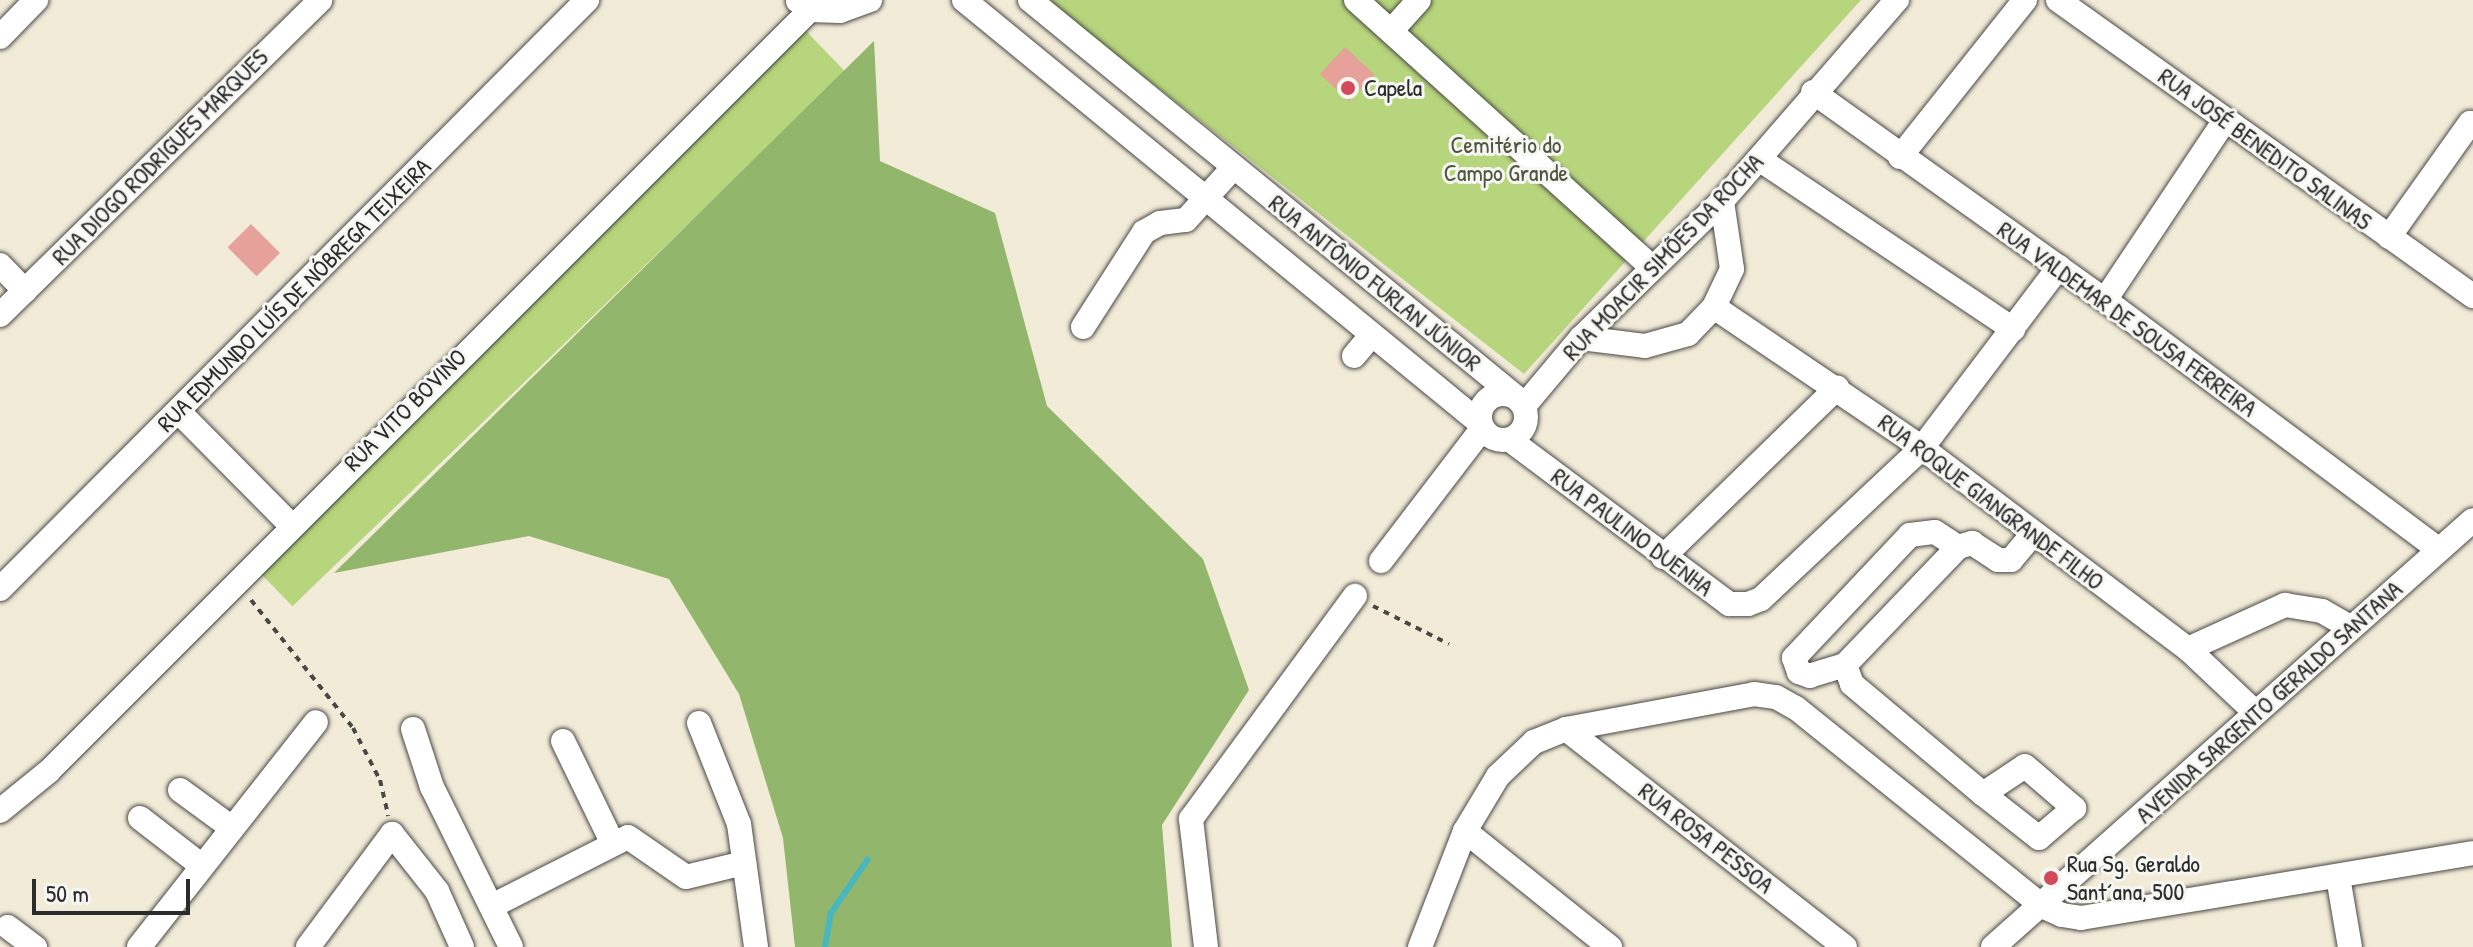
<!DOCTYPE html>
<html>
<head>
<meta charset="utf-8">
<style>
	body { margin:0 }
	#map { position:relative; width:2473px; height:947px; overflow:hidden; background:#f2ebd8; font-family:"Patrick Hand",sans-serif }
	div>[style] { position:absolute }
	.green>* { inset:0; background:#b7d57c; transform-origin:0 0 }
	.forest>* { inset:0; background:#91b66c }
	.stream>* { height:6px; margin:-3px; padding:0 3px; transform-origin:3px; border-radius:3px; background:#48b8be }
	.building>* { inset:0; background:#e7a19b; transform-origin:0 0 }
	.path>* { height:4px; margin-top:-2px; transform-origin:0; background:repeating-linear-gradient(90deg,#494845 0 6px,transparent 0 12px) }
	.roads { filter:drop-shadow(0 0 2px #494845) drop-shadow(0 0 2px #494845) }
	.minor>* { height:24px; margin:-12px; padding:0 12px; transform-origin:12px; border-radius:12px; background:#fff }
	.minor>.ring { margin:-12px; padding:0; box-sizing:content-box; background:none; border:24px solid #fff; border-radius:50% }
	.dots>* { width:22px; height:22px; translate:-50% -50%; box-sizing:border-box; border:4px solid #f6f6f2; border-radius:50% }
	span { translate:-50% -50%; white-space:nowrap; text-align:center; line-height:1.15; -webkit-text-stroke:6px #f6f6f2; paint-order:stroke }
	.poi-label { font-size:24px; color:#2b2b2b }
	.left { translate:0 -50%; text-align:left }
	.park-label { font-size:24px; color:#4e563f }
	.street-label { font-size:24px; color:#2b2b2b }
	.scale { position:absolute; left:32px; top:879px; width:158px; height:36px; box-sizing:border-box; border:4px solid #2b2b2b; border-top:0; padding-left:10px; font-size:24px; line-height:28px; white-space:nowrap; color:#2b2b2b; -webkit-text-stroke:6px #f6f6f2; paint-order:stroke }
</style>
</head>
<body>
<div id="map">
	<div class="green">
		<i style="clip-path:polygon(1046px 0,1861px 0,1524px 374px)"></i>
		<i style="left:806px;top:31px;width:57px;height:769px;rotate:46deg"></i>
	</div>
	<div class="forest">
		<i style="clip-path:polygon(874px 41px,880px 161px,995px 213px,1047px 406px,1203px 559px,1249px 690px,1162px 825px,1172px 947px,795px 947px,783px 838px,739px 694px,669px 579px,529px 536px,334px 573px)"></i>
	</div>
	<div class="stream">
		<i style="left:825px;top:947px;width:35px;rotate:-80deg"></i>
		<i style="left:831px;top:913px;width:65px;rotate:-55.6deg"></i>
	</div>
	<div class="building">
		<i style="left:1345px;top:47px;width:40px;height:37px;rotate:43deg"></i>
		<i style="left:251px;top:224px;width:41px;height:33px;rotate:45deg"></i>
	</div>
	<div class="path">
		<i style="left:251px;top:600px;width:164px;rotate:51.4deg"></i>
		<i style="left:353px;top:728px;width:59px;rotate:62.6deg"></i>
		<i style="left:380px;top:780px;width:37px;rotate:77deg"></i>
		<i style="left:1373px;top:606px;width:85px;rotate:26.6deg"></i>
	</div>
	<div class="roads">
		<div class="minor">
			<i style="left:964px;top:0;width:667px;rotate:39.34deg"></i>
			<i style="left:1030px;top:0;width:629px;rotate:39.26deg"></i>
			<i style="left:1356px;top:0;width:399px;rotate:42.1deg"></i>
			<i style="left:2058px;top:0;width:510px;rotate:35.5deg"></i>
			<i style="left:798px;top:1px;width:15px;rotate:37deg"></i>
			<i style="left:810px;top:10px;width:30px;rotate:2deg"></i>
			<i style="left:840px;top:11px;width:32px;rotate:-20deg"></i>
			<i style="left:1392px;top:30px;width:40px;rotate:-48deg"></i>
			<i style="left:0;top:37px;width:52px;rotate:-45.8deg"></i>
			<i style="left:1813px;top:92px;width:359px;rotate:35.5deg"></i>
			<i style="left:2105px;top:300px;width:417px;rotate:36.8deg"></i>
			<i style="left:1900px;top:157px;width:201px;rotate:-51.5deg"></i>
			<i style="left:1759px;top:159px;width:306px;rotate:33.8deg"></i>
			<i style="left:2389px;top:237px;width:140px;rotate:-54.6deg"></i>
			<i style="left:0;top:265px;width:36px;rotate:46deg"></i>
			<i style="left:2105px;top:300px;width:216px;rotate:-56.3deg"></i>
			<i style="left:1714px;top:307px;width:251px;rotate:34.1deg"></i>
			<i style="left:1922px;top:448px;width:333px;rotate:37.1deg"></i>
			<i style="left:2188px;top:649px;width:93px;rotate:43.3deg"></i>
			<i style="left:0;top:315px;width:449px;rotate:-44.5deg"></i>
			<i style="left:1083px;top:327px;width:113px;rotate:-57.3deg"></i>
			<i style="left:1144px;top:232px;width:18px;rotate:-29deg"></i>
			<i style="left:1160px;top:223px;width:26px;rotate:-7deg"></i>
			<i style="left:1186px;top:220px;width:70px;rotate:-47.9deg"></i>
			<i style="left:1581px;top:338px;width:64px;rotate:7.1deg"></i>
			<i style="left:1645px;top:346px;width:45px;rotate:-15.6deg"></i>
			<i style="left:1688px;top:334px;width:37px;rotate:-46deg"></i>
			<i style="left:1714px;top:307px;width:42px;rotate:-64.7deg"></i>
			<i style="left:1732px;top:269px;width:69px;rotate:-98.4deg"></i>
			<i style="left:1354px;top:356px;width:26px;rotate:-50deg"></i>
			<i class="ring" style="left:1480px;top:394px;width:22px;height:22px"></i>
			<i style="left:1524px;top:406px;width:89px;rotate:-50deg"></i>
			<i style="left:1581px;top:338px;width:197px;rotate:-44.2deg"></i>
			<i style="left:1722px;top:201px;width:267px;rotate:-49deg"></i>
			<i style="left:179px;top:412px;width:158px;rotate:45.3deg"></i>
			<i style="left:1510px;top:440px;width:274px;rotate:36.8deg"></i>
			<i style="left:1729px;top:604px;width:19px"></i>
			<i style="left:1748px;top:604px;width:14px;rotate:-21deg"></i>
			<i style="left:1761px;top:599px;width:221px;rotate:-43.2deg"></i>
			<i style="left:1922px;top:448px;width:227px;rotate:-52.9deg"></i>
			<i style="left:1663px;top:557px;width:243px;rotate:-44.2deg"></i>
			<i style="left:1381px;top:561px;width:166px;rotate:-52.6deg"></i>
			<i style="left:0;top:589px;width:832px;rotate:-45.1deg"></i>
			<i style="left:2188px;top:649px;width:107px;rotate:-24.4deg"></i>
			<i style="left:2285px;top:605px;width:37px;rotate:9deg"></i>
			<i style="left:2322px;top:611px;width:30px;rotate:30deg"></i>
			<i style="left:1845px;top:665px;width:37px;rotate:163deg"></i>
			<i style="left:1810px;top:676px;width:12px;rotate:-160deg"></i>
			<i style="left:1799px;top:672px;width:15px;rotate:-110deg"></i>
			<i style="left:1794px;top:658px;width:169px;rotate:-46.7deg"></i>
			<i style="left:1910px;top:535px;width:25px;rotate:-7deg"></i>
			<i style="left:1935px;top:532px;width:27px;rotate:33deg"></i>
			<i style="left:699px;top:723px;width:109px;rotate:68.4deg"></i>
			<i style="left:739px;top:824px;width:124px;rotate:82.1deg"></i>
			<i style="left:413px;top:729px;width:61px;rotate:71.9deg"></i>
			<i style="left:432px;top:787px;width:178px;rotate:63.7deg"></i>
			<i style="left:1566px;top:729px;width:354px;rotate:38deg"></i>
			<i style="left:563px;top:741px;width:112px;rotate:64.1deg"></i>
			<i style="left:180px;top:790px;width:64px;rotate:36.2deg"></i>
			<i style="left:1983px;top:794px;width:50px;rotate:-33.7deg"></i>
			<i style="left:2025px;top:766px;width:65px;rotate:40.6deg"></i>
			<i style="left:2074px;top:808px;width:46px;rotate:139.4deg"></i>
			<i style="left:2039px;top:838px;width:71px;rotate:-141.8deg"></i>
			<i style="left:1983px;top:794px;width:171px;rotate:-140deg"></i>
			<i style="left:1852px;top:684px;width:20px;rotate:-110deg"></i>
			<i style="left:1845px;top:665px;width:163px;rotate:-46.2deg"></i>
			<i style="left:1958px;top:547px;width:15px;rotate:-16deg"></i>
			<i style="left:1972px;top:543px;width:31px;rotate:33deg"></i>
			<i style="left:1998px;top:560px;width:13px"></i>
			<i style="left:2011px;top:560px;width:35px;rotate:-50deg"></i>
			<i style="left:0;top:811px;width:63px;rotate:-39.2deg"></i>
			<i style="left:49px;top:771px;width:1076px;rotate:-45deg"></i>
			<i style="left:140px;top:818px;width:78px;rotate:37.7deg"></i>
			<i style="left:1465px;top:831px;width:186px;rotate:38.7deg"></i>
			<i style="left:2338px;top:877px;width:71px;rotate:80.3deg"></i>
			<i style="left:494px;top:905px;width:150px;rotate:-26.9deg"></i>
			<i style="left:628px;top:837px;width:70px;rotate:34.6deg"></i>
			<i style="left:686px;top:877px;width:60px;rotate:-13.6deg"></i>
			<i style="left:8px;top:927px;width:34px;rotate:37deg"></i>
			<i style="left:139px;top:947px;width:286px;rotate:-51.8deg"></i>
			<i style="left:308px;top:947px;width:141px;rotate:-53.4deg"></i>
			<i style="left:392px;top:834px;width:73px;rotate:51.7deg"></i>
			<i style="left:437px;top:891px;width:61px;rotate:65.9deg"></i>
			<i style="left:1206px;top:947px;width:129px;rotate:-96.7deg"></i>
			<i style="left:1191px;top:819px;width:277px;rotate:-53.7deg"></i>
			<i style="left:1420px;top:947px;width:124px;rotate:-68.8deg"></i>
			<i style="left:1465px;top:831px;width:64px;rotate:-59deg"></i>
			<i style="left:1498px;top:776px;width:50px;rotate:-43.4deg"></i>
			<i style="left:1534px;top:742px;width:35px;rotate:-22deg"></i>
			<i style="left:1566px;top:729px;width:191px;rotate:-10.5deg"></i>
			<i style="left:1754px;top:694px;width:22px;rotate:8deg"></i>
			<i style="left:1776px;top:697px;width:23px;rotate:29deg"></i>
			<i style="left:1796px;top:708px;width:316px;rotate:38.8deg"></i>
			<i style="left:2042px;top:906px;width:22px;rotate:24deg"></i>
			<i style="left:2062px;top:915px;width:19px;rotate:9deg"></i>
			<i style="left:2081px;top:918px;width:397px;rotate:-9.4deg"></i>
			<i style="left:1993px;top:947px;width:642px;rotate:-41.66deg"></i>
		</div>
	</div>
	<div class="dots">
		<i style="left:1348px;top:88px;background:#d1495b"></i>
		<i style="left:2051px;top:878px;background:#d1495b"></i>
	</div>
	<div class="poi-label">
		<span class="left" style="left:1364px;top:88px">Capela</span>
		<span class="left" style="left:2067px;top:878px">Rua Sg. Geraldo<br>Sant´ana, 500</span>
	</div>
	<div class="park-label">
		<span style="left:1506px;top:159px">Cemitério do<br>Campo Grande</span>
	</div>
	<div class="street-label">
		<span style="left:2265px;top:149px;rotate:36deg">RUA JOSÉ BENEDITO SALINAS</span>
		<span style="left:160px;top:157px;rotate:-45deg">RUA DIOGO RODRIGUES MARQUES</span>
		<span style="left:1663px;top:257px;rotate:-46deg">RUA MOACIR SIMÕES DA ROCHA</span>
		<span style="left:1375px;top:283px;rotate:39deg">RUA ANTÔNIO FURLAN JÚNIOR</span>
		<span style="left:294px;top:295px;rotate:-45deg">RUA EDMUNDO LUÍS DE NÓBREGA TEIXEIRA</span>
		<span style="left:2127px;top:319px;rotate:36deg">RUA VALDEMAR DE SOUSA FERREIRA</span>
		<span style="left:405px;top:410px;rotate:-45deg">RUA VITO BOVINO</span>
		<span style="left:1991px;top:502px;rotate:37deg">RUA ROQUE GIANGRANDE FILHO</span>
		<span style="left:1632px;top:532px;rotate:37deg">RUA PAULINO DUENHA</span>
		<span style="left:2269px;top:702px;rotate:-42deg">AVENIDA SARGENTO GERALDO SANTANA</span>
		<span style="left:1706px;top:838px;rotate:38deg">RUA ROSA PESSOA</span>
	</div>
	<div class="scale">50 m</div>
</div>
</body>
</html>
